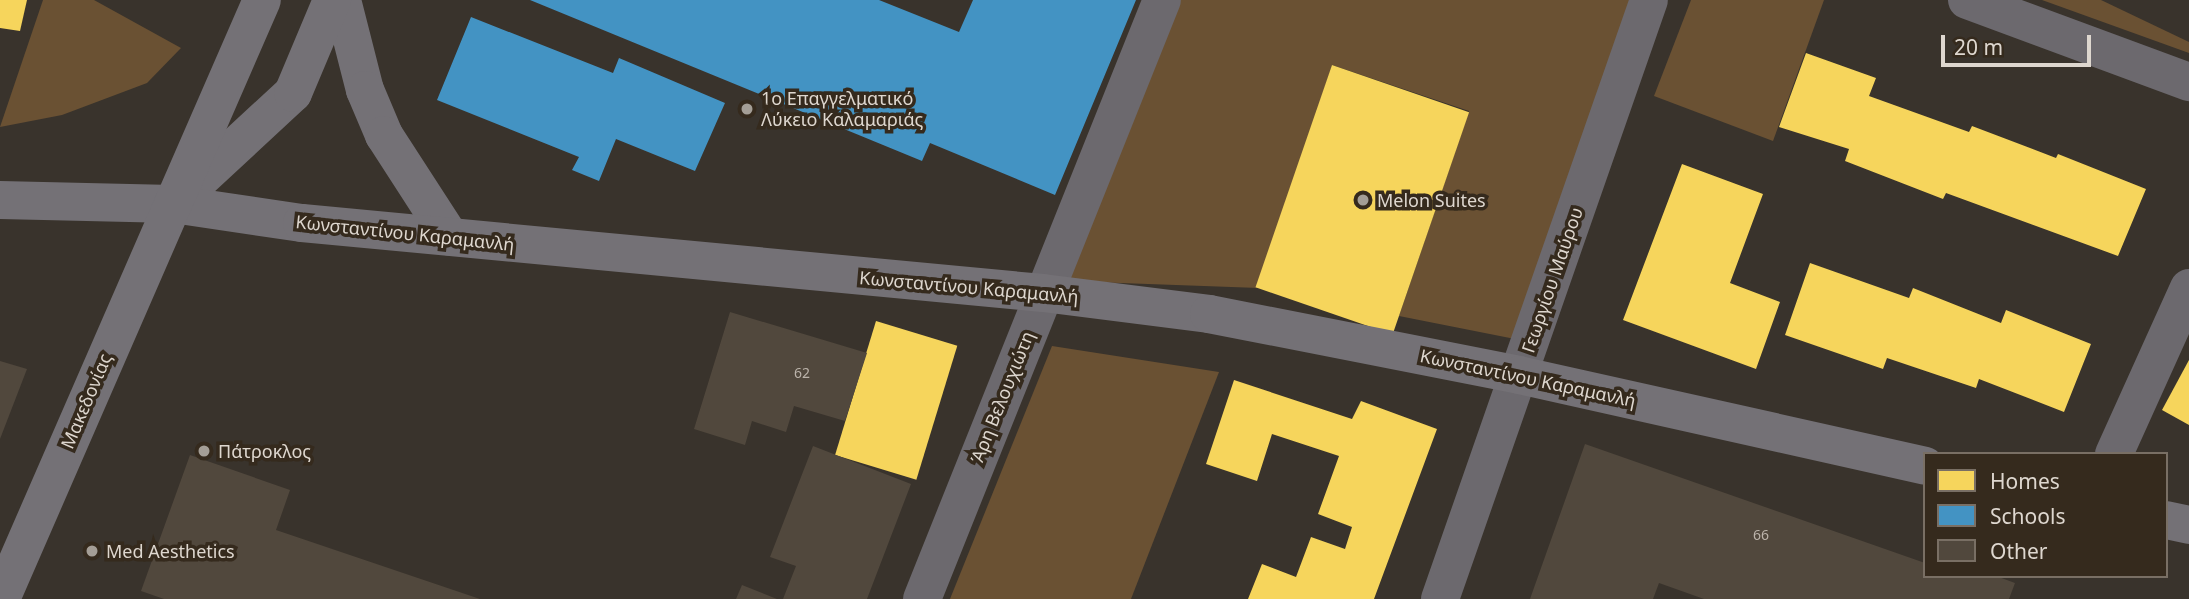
<!DOCTYPE html>
<html>
<head>
<meta charset="utf-8">
<style>
	body { margin:0 }
	#map { position:relative; width:2189px; height:599px; overflow:hidden; background:#39332c; font-family:"Noto Sans",sans-serif }
	div>[style] { position:absolute }
	.green>* { inset:0; background:#6a5133 }
	.homes>* { inset:0; background:#f6d55c; transform-origin:0 0 }
	.schools>* { inset:0; background:#4393c3 }
	.building>* { inset:0; background:#51483d }
	.minor>* { height:38px; margin:-19px; padding:0 19px; transform-origin:19px; border-radius:19px; background:#6c696e }
	.major>* { height:38px; margin:-19px; padding:0 19px; transform-origin:19px; border-radius:19px; background:#747176 }
	.dots>* { width:19px; height:19px; translate:-50% -50%; box-sizing:border-box; border:4px solid #352a1d; border-radius:50% }
	span { translate:-50% -50%; white-space:nowrap; text-align:center; line-height:1.15; -webkit-text-stroke:7px #352a1d; paint-order:stroke }
	.number-label { font-size:14px; color:#bbb3aa }
	.number-label span { -webkit-text-stroke-width:0 }
	.poi-label { font-size:18px; color:#ded7cf }
	.left { translate:0 -50%; text-align:left }
	.street-label { font-size:18px; color:#ded7cf }
	.legend { position:absolute; left:1923px; top:452px; width:245px; height:126px; box-sizing:border-box; background:#352a1d; border:2px solid #796f64; margin:0; padding:9px 12px; list-style:none; font-size:21px; color:#ded7cf }
	.legend li { display:flex; align-items:center; gap:14px; height:35px }
	.legend b { width:35px; border:2px solid #796f64 }
	.scale { position:absolute; left:1941px; top:35px; width:150px; height:32px; box-sizing:border-box; border:4px solid #ded7cf; border-top:0; padding-left:9px; font-size:21px; line-height:24px; white-space:nowrap; color:#ded7cf; -webkit-text-stroke:5px #352a1d; paint-order:stroke }
</style>
</head>
<body>
<div id="map">
	<div class="green">
		<i style="clip-path:polygon(43px 0,94px 0,181px 48px,147px 83px,62px 115px,0 127px)"></i>
		<i style="clip-path:polygon(1177px 0,1631px 0,1515px 339px,1399px 316px,1469px 111px,1332px 65px,1259px 288px,1065px 281px)"></i>
		<i style="clip-path:polygon(1691px 0,1824px 0,1773px 141px,1654px 96px)"></i>
		<i style="clip-path:polygon(2042px 0,2101px 0,2189px 42px,2189px 53px)"></i>
		<i style="clip-path:polygon(1052px 346px,1219px 372px,1131px 599px,950px 599px)"></i>
	</div>
	<div class="homes">
		<i style="clip-path:polygon(0 0,27px 0,20px 31px,0 28px)"></i>
		<i style="clip-path:polygon(1806px 53px,1876px 78px,1869px 96px,1969px 132px,1972px 126px,2056px 158px,2058px 154px,2146px 189px,2118px 256px,1946px 193px,1943px 199px,1845px 161px,1849px 149px,1779px 127px)"></i>
		<i style="left:1332px;top:65px;width:145px;height:235px;rotate:19deg"></i>
		<i style="clip-path:polygon(1682px 164px,1763px 194px,1730px 283px,1780px 302px,1756px 369px,1623px 320px)"></i>
		<i style="clip-path:polygon(1810px 263px,1909px 298px,1913px 288px,2001px 323px,2006px 310px,2091px 344px,2064px 412px,1979px 379px,1976px 388px,1887px 358px,1883px 369px,1785px 335px)"></i>
		<i style="left:876px;top:321px;width:85px;height:140px;rotate:17deg"></i>
		<i style="clip-path:polygon(2189px 360px,2189px 425px,2162px 410px)"></i>
		<i style="clip-path:polygon(1234px 380px,1352px 419px,1361px 401px,1437px 429px,1374px 599px,1248px 599px,1262px 564px,1296px 577px,1311px 537px,1345px 549px,1352px 527px,1318px 514px,1339px 456px,1272px 434px,1257px 481px,1206px 464px)"></i>
	</div>
	<div class="schools">
		<i style="clip-path:polygon(530px 0,879px 0,959px 32px,973px 0,1136px 0,1055px 195px,930px 143px,922px 161px)"></i>
		<i style="clip-path:polygon(471px 17px,613px 73px,619px 58px,725px 103px,695px 171px,616px 139px,599px 181px,572px 170px,579px 157px,437px 100px)"></i>
	</div>
	<div class="building">
		<i style="clip-path:polygon(730px 312px,867px 353px,845px 421px,794px 406px,786px 432px,752px 421px,745px 445px,694px 429px)"></i>
		<i style="clip-path:polygon(0 361px,27px 369px,0 439px)"></i>
		<i style="clip-path:polygon(1585px 444px,1925px 563px,1925px 576px,1996px 576px,2015px 583px,2009px 599px,1704px 599px,1659px 583px,1653px 599px,1530px 599px)"></i>
		<i style="clip-path:polygon(813px 446px,911px 484px,867px 599px,783px 599px,796px 566px,770px 557px)"></i>
		<i style="clip-path:polygon(190px 455px,290px 490px,276px 530px,480px 599px,164px 599px,141px 591px)"></i>
		<i style="clip-path:polygon(742px 585px,777px 599px,736px 599px)"></i>
	</div>
	<div class="minor">
		<i style="left:1967px;top:0;width:237px;rotate:20.3deg"></i>
		<i style="left:2114px;top:454px;width:182px;rotate:-65.7deg"></i>
		<i style="left:922px;top:599px;width:645px;rotate:-68.17deg"></i>
		<i style="left:1440px;top:599px;width:634px;rotate:-70.77deg"></i>
	</div>
	<div class="major">
		<i style="left:342px;top:0;width:93px;rotate:75.7deg"></i>
		<i style="left:365px;top:90px;width:49px;rotate:67.1deg"></i>
		<i style="left:384px;top:135px;width:121px;rotate:57.1deg"></i>
		<i style="left:185px;top:193px;width:147px;rotate:-42.8deg"></i>
		<i style="left:293px;top:93px;width:101px;rotate:-67.2deg"></i>
		<i style="left:0;top:200px;width:173px;rotate:1.3deg"></i>
		<i style="left:173px;top:204px;width:130px;rotate:8.4deg"></i>
		<i style="left:302px;top:223px;width:744px;rotate:5.4deg"></i>
		<i style="left:1043px;top:293px;width:167px;rotate:7.2deg"></i>
		<i style="left:1209px;top:314px;width:316px;rotate:11.1deg"></i>
		<i style="left:1519px;top:375px;width:416px;rotate:12.6deg"></i>
		<i style="left:2166px;top:520px;width:24px;rotate:12deg"></i>
		<i style="left:1px;top:599px;width:653px;rotate:-66.46deg"></i>
	</div>
	<div class="dots">
		<i style="left:747px;top:109px;background:#a49e96"></i>
		<i style="left:1363px;top:200px;background:#a49e96"></i>
		<i style="left:204px;top:451px;background:#a49e96"></i>
		<i style="left:92px;top:551px;background:#a49e96"></i>
	</div>
	<div class="number-label">
		<span style="left:802px;top:373px">62</span>
		<span style="left:1761px;top:535px">66</span>
	</div>
	<div class="poi-label">
		<span class="left" style="left:761px;top:109px">1ο Επαγγελματικό<br>Λύκειο Καλαμαριάς</span>
		<span class="left" style="left:1377px;top:200px">Melon Suites</span>
		<span class="left" style="left:218px;top:451px">Πάτροκλος</span>
		<span class="left" style="left:106px;top:551px">Med Aesthetics</span>
	</div>
	<div class="street-label">
		<span style="left:405px;top:233px;rotate:6deg">Κωνσταντίνου Καραμανλή</span>
		<span style="left:1552px;top:280px;rotate:-71deg">Γεωργίου Μαύρου</span>
		<span style="left:969px;top:287px;rotate:5deg">Κωνσταντίνου Καραμανλή</span>
		<span style="left:1528px;top:378px;rotate:12deg">Κωνσταντίνου Καραμανλή</span>
		<span style="left:1002px;top:397px;rotate:-68deg">Άρη Βελουχιώτη</span>
		<span style="left:86px;top:401px;rotate:-67deg">Μακεδονίας</span>
	</div>
	<ul class="legend">
	<li><b style="height:19px;background:#f6d55c"></b>Homes</li>
	<li><b style="height:19px;background:#4393c3"></b>Schools</li>
	<li><b style="height:19px;background:#51483d"></b>Other</li>
	</ul>
	<div class="scale">20 m</div>
</div>
</body>
</html>
